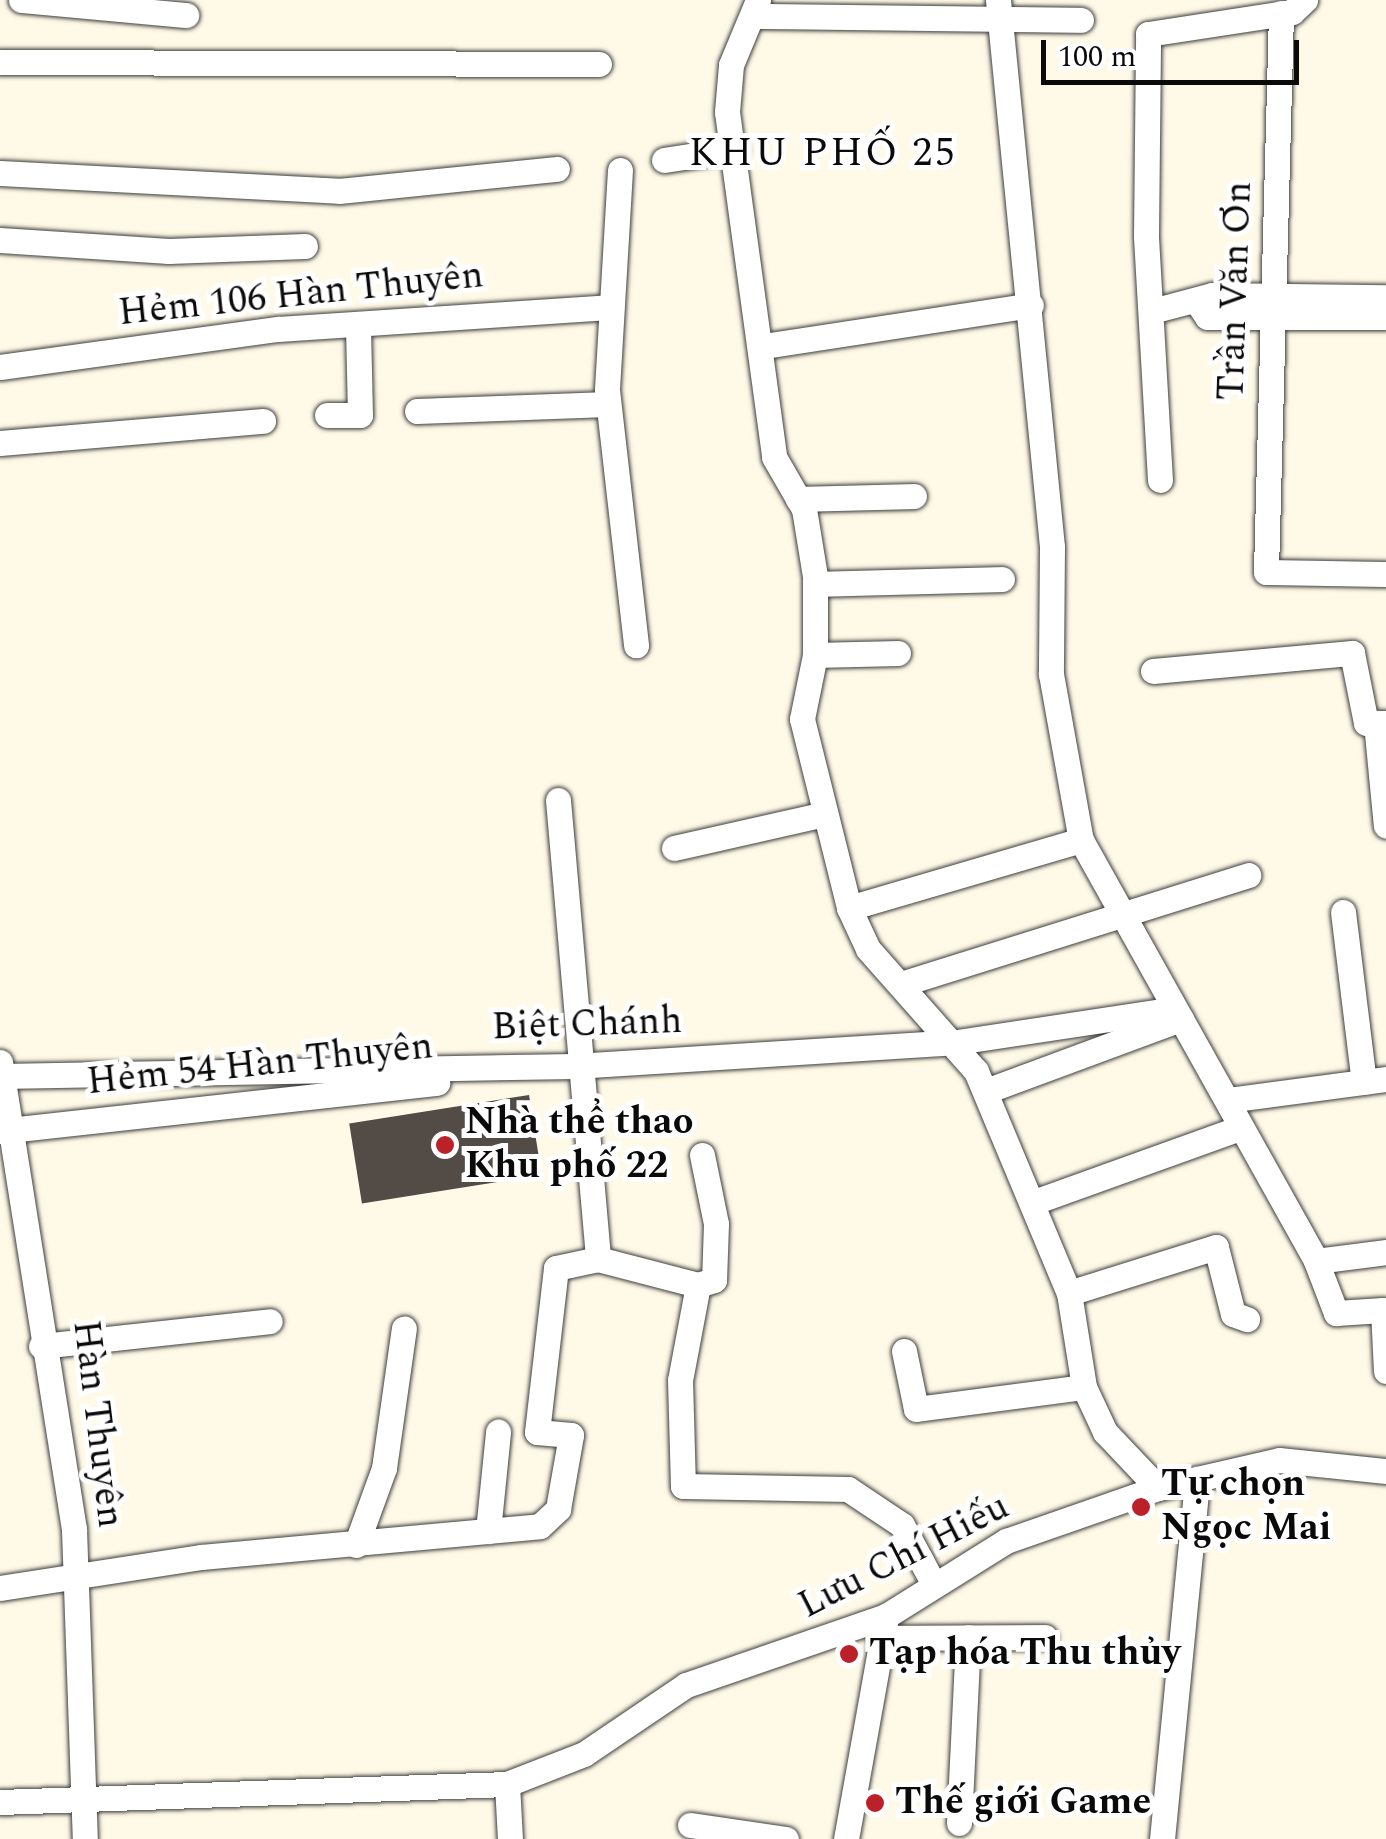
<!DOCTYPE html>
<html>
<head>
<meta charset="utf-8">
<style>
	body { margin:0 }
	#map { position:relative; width:1386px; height:1839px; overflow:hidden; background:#fffae7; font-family:Spectral,serif }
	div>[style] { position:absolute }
	.building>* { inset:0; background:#534b46; transform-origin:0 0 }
	.roads { filter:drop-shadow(0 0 2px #3d3d3d) drop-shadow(0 0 2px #3d3d3d) }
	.minor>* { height:25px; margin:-12.5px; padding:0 12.5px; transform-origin:12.5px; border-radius:12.5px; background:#fff }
	.dots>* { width:28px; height:28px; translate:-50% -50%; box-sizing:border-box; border:5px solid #fff; border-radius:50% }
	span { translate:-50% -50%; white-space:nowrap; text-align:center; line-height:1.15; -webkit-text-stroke:10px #fff; paint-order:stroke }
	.street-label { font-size:38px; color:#0a0a0a }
	.poi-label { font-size:38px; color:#0a0a0a; font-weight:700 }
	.left { translate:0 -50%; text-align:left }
	.neighbourhood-label { font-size:40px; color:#0a0a0a; letter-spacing:2.5px }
	.scale { position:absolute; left:1041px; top:40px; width:258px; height:45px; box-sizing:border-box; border:5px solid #0a0a0a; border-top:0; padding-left:12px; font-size:30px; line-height:35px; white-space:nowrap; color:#0a0a0a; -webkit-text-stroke:8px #fff; paint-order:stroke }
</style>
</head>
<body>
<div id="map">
	<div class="building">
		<i style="left:529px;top:1095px;width:81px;height:182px;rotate:81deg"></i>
	</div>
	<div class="roads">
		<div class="minor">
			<i style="left:21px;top:0;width:166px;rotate:5.2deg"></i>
			<i style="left:758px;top:0;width:70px;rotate:112.6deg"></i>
			<i style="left:731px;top:65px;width:47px;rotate:94.9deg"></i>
			<i style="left:727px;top:112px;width:348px;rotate:82.2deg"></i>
			<i style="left:774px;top:457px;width:60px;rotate:60deg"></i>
			<i style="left:804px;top:509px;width:68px;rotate:80.7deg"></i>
			<i style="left:815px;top:576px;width:79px;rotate:90deg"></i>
			<i style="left:815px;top:655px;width:65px;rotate:101.5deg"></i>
			<i style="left:802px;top:719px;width:195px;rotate:76deg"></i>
			<i style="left:849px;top:908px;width:45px;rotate:65.1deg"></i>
			<i style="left:868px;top:949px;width:163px;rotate:48.5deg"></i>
			<i style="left:976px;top:1071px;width:241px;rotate:67.3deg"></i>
			<i style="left:1069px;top:1293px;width:95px;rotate:80.9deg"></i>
			<i style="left:1084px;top:1387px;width:50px;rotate:65deg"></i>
			<i style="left:1105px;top:1432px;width:77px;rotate:46.6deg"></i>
			<i style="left:998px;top:0;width:550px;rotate:84.36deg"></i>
			<i style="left:1052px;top:547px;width:127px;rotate:90.5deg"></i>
			<i style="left:1051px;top:674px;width:169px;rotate:79.8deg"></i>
			<i style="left:1081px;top:840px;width:482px;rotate:60.8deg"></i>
			<i style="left:1316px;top:1261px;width:56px;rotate:69deg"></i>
			<i style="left:1336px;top:1313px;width:47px;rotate:-3.7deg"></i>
			<i style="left:1383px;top:1310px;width:61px;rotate:87.2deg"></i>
			<i style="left:1281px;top:13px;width:559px;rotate:91.54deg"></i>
			<i style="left:1266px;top:572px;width:120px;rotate:1deg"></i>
			<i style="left:759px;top:16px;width:322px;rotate:0.7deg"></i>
			<i style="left:0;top:62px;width:599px;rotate:0.19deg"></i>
			<i style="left:664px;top:160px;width:72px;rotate:-8.8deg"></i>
			<i style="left:620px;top:170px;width:220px;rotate:93.4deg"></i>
			<i style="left:607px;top:390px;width:257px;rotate:83.5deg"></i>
			<i style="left:0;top:173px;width:339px;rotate:3deg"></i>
			<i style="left:339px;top:191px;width:219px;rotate:-5.8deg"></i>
			<i style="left:0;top:240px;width:169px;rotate:3.7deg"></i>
			<i style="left:169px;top:251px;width:136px;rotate:-2.1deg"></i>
			<i style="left:1199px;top:305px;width:14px;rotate:56deg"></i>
			<i style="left:1207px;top:317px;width:179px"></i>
			<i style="left:1152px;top:311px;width:62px;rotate:-14.9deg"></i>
			<i style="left:1212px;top:295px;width:174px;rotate:0.7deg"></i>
			<i style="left:764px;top:346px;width:270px;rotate:-8.7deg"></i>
			<i style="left:0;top:367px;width:282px;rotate:-7.8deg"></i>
			<i style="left:279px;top:329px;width:333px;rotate:-3.8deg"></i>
			<i style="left:417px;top:411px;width:191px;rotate:-2.1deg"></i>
			<i style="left:327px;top:415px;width:33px"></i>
			<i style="left:360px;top:415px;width:91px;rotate:-91.3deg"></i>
			<i style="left:0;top:443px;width:264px;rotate:-4.8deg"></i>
			<i style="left:1160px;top:480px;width:244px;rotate:-93.3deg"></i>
			<i style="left:1146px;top:236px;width:202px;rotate:-89.4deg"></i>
			<i style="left:1148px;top:34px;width:146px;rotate:-8.7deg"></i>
			<i style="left:1292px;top:12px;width:18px;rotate:-43deg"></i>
			<i style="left:798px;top:499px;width:116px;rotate:-1.5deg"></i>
			<i style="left:815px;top:584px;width:187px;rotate:-1.5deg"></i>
			<i style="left:815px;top:655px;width:83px;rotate:-1.4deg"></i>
			<i style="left:1153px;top:671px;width:200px;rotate:-5.2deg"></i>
			<i style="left:1352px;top:653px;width:71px;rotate:78.7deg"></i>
			<i style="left:1366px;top:723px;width:20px"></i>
			<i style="left:1376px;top:723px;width:103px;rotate:84.5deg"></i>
			<i style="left:558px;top:800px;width:461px;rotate:85deg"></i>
			<i style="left:674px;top:848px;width:155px;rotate:-12.7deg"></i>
			<i style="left:849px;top:908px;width:242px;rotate:-16.3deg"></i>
			<i style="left:1343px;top:912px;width:171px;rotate:83deg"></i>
			<i style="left:901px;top:984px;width:364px;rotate:-17.4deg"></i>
			<i style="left:0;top:1062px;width:473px;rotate:81deg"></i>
			<i style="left:74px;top:1529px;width:310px;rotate:88deg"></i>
			<i style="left:0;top:1076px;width:575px;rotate:-1deg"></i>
			<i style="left:575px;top:1066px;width:383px;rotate:-3.6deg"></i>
			<i style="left:957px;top:1042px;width:220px;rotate:-8.6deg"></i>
			<i style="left:986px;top:1091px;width:208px;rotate:-20.3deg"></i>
			<i style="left:1228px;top:1100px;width:159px;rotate:-7.6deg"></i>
			<i style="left:0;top:1131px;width:440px;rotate:-6.3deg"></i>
			<i style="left:702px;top:1155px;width:70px;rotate:78.5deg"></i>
			<i style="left:716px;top:1224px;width:56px;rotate:92deg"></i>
			<i style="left:714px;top:1280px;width:17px;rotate:163deg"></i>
			<i style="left:698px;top:1285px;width:97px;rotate:100.7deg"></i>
			<i style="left:680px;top:1380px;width:106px;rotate:88.4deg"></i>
			<i style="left:683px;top:1486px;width:165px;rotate:1deg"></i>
			<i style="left:848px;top:1489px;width:65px;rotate:33.7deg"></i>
			<i style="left:902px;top:1525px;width:64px;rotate:61.8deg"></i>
			<i style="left:1034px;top:1202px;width:218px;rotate:-19.8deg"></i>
			<i style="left:1316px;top:1261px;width:71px;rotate:-7.3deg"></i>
			<i style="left:1069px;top:1293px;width:154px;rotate:-17.4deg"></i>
			<i style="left:1216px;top:1247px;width:69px;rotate:75.8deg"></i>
			<i style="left:1233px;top:1314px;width:15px;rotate:20deg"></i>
			<i style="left:41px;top:1346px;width:230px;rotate:-6.2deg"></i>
			<i style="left:904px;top:1351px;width:59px;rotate:78.3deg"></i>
			<i style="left:916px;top:1409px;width:169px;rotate:-7.5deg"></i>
			<i style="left:488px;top:1531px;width:100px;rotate:-84.2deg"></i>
			<i style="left:356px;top:1545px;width:82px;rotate:-70deg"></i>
			<i style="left:384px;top:1468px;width:141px;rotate:-81.9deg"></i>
			<i style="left:0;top:1588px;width:203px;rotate:-8.8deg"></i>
			<i style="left:201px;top:1557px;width:340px;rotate:-5.2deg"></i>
			<i style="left:540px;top:1526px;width:25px;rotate:-43deg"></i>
			<i style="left:558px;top:1509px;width:75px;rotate:-80deg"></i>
			<i style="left:571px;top:1435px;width:34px;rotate:-175deg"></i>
			<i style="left:537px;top:1432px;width:165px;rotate:-83.4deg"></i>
			<i style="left:556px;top:1268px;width:43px;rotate:-12.1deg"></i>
			<i style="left:598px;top:1259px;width:103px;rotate:14.6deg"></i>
			<i style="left:879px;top:1638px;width:166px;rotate:-0.3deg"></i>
			<i style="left:507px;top:1784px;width:55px;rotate:86.9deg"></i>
			<i style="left:0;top:1802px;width:507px;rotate:-2.03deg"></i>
			<i style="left:507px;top:1784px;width:83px;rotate:-21.3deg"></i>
			<i style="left:584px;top:1754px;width:123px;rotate:-34.1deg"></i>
			<i style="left:686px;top:1685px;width:212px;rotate:-19deg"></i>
			<i style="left:886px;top:1616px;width:142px;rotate:-32deg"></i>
			<i style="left:1006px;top:1541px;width:161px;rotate:-19.2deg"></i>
			<i style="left:1158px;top:1488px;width:124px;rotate:-13deg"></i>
			<i style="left:1279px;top:1460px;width:108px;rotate:5.9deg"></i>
			<i style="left:959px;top:1823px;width:186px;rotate:-87.2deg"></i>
			<i style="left:690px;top:1825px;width:97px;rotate:8.3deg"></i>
			<i style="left:846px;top:1839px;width:227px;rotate:-79.8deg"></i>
			<i style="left:1162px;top:1839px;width:362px;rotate:-84.4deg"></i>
		</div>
	</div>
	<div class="dots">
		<i style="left:445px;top:1145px;background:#bc2129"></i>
		<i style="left:1141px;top:1507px;background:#bc2129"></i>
		<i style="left:849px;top:1654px;background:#bc2129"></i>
		<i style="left:875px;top:1803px;background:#bc2129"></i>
	</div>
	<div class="street-label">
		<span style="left:1236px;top:291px;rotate:-88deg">Trần Văn Ơn</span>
		<span style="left:301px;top:295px;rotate:-6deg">Hẻm 106 Hàn Thuyên</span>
		<span style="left:587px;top:1025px;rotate:-2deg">Biệt Chánh</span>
		<span style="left:260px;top:1065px;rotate:-6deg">Hẻm 54 Hàn Thuyên</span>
		<span style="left:97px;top:1424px;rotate:83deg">Hàn Thuyên</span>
		<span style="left:904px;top:1557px;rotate:-27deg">Lưu Chí Hiếu</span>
	</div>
	<div class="poi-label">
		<span class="left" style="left:465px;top:1145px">Nhà thể thao<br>Khu phố 22</span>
		<span class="left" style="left:1161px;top:1507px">Tự chọn<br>Ngọc Mai</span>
		<span class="left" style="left:869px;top:1654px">Tạp hóa Thu thủy</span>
		<span class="left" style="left:895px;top:1803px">Thế giới Game</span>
	</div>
	<div class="neighbourhood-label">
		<span style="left:823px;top:154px">KHU PHỐ 25</span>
	</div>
	<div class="scale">100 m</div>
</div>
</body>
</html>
